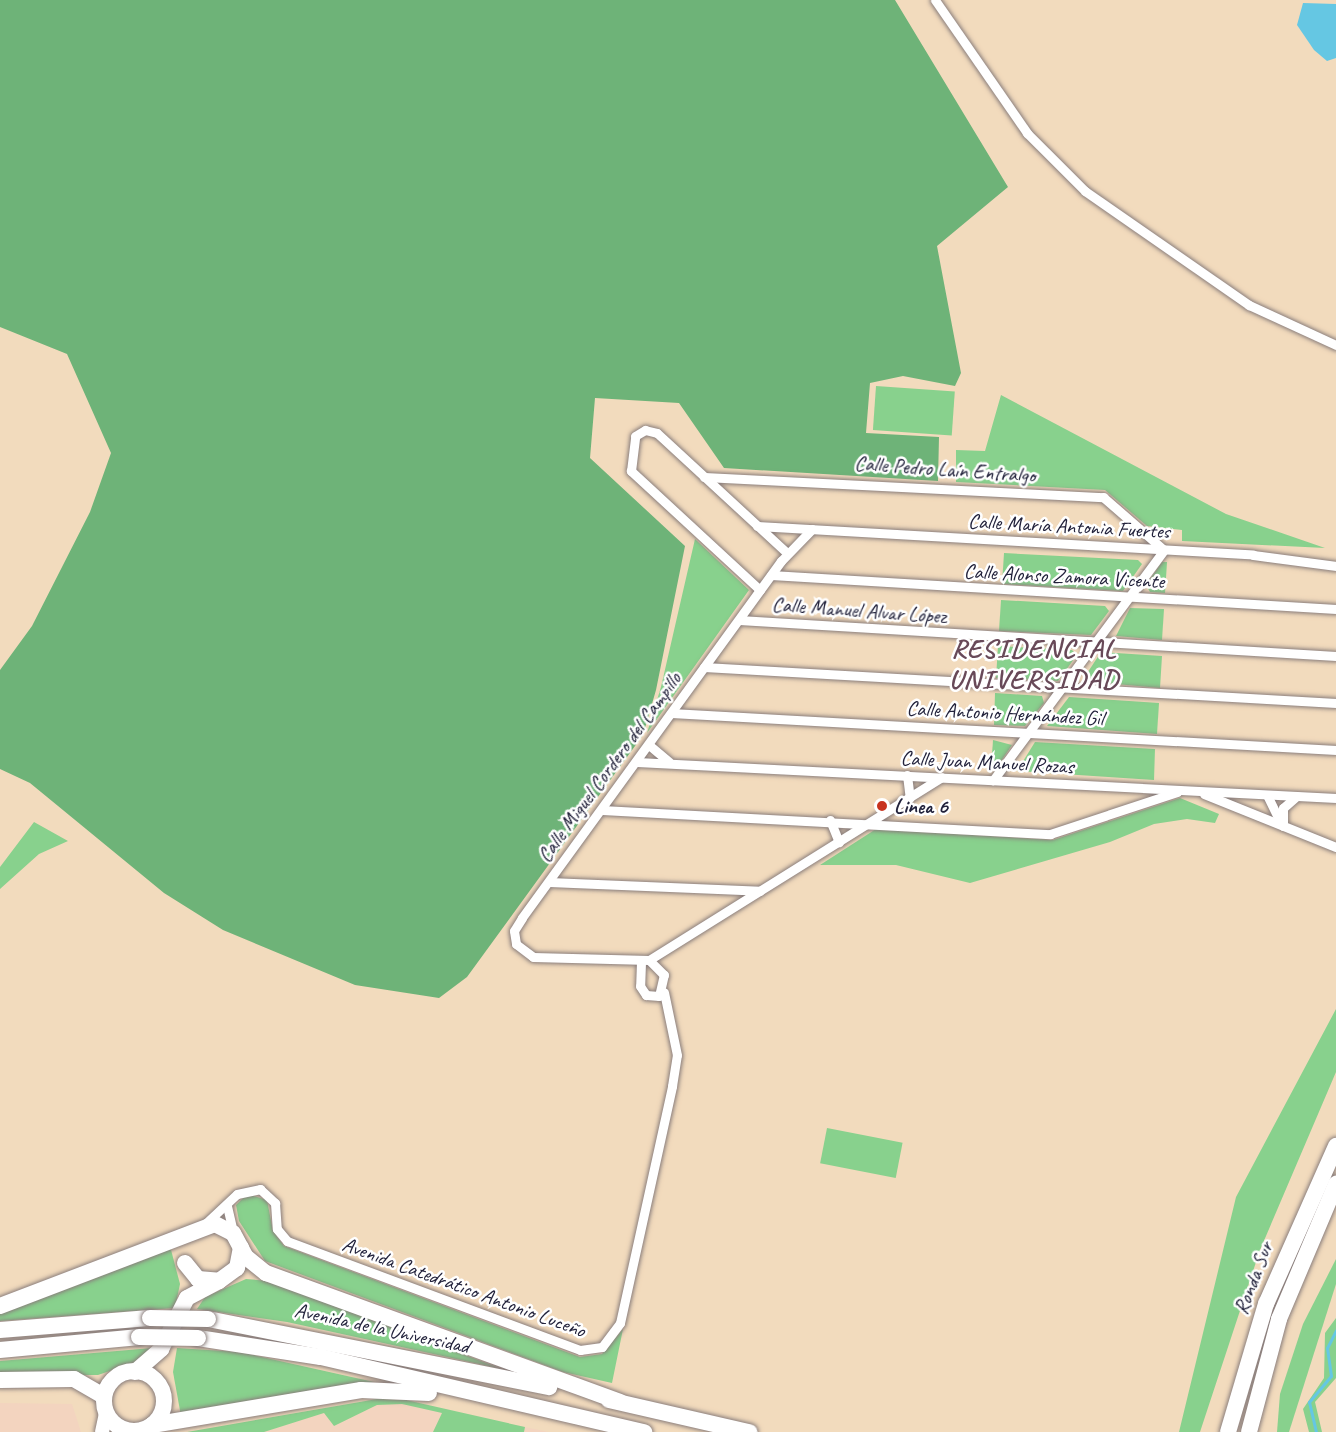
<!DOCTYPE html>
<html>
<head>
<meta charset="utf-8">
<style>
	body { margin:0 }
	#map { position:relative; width:1336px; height:1432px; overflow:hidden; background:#f2dbbd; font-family:Caveat,sans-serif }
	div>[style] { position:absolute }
	.built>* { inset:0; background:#f3d4bf }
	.green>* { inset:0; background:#88d18d; transform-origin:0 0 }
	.forest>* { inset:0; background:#6eb378 }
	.water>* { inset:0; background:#65c7e3 }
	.stream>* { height:3px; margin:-1.5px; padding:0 1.5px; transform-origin:1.5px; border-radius:1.5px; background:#65c7e3 }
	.roads { filter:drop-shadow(0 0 2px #8a7e7c) drop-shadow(0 0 2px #8a7e7c) }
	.street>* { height:9px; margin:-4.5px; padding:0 4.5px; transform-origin:4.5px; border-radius:4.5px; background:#fff }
	.secondary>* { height:14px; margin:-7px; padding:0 7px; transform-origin:7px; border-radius:7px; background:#fff }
	.highway>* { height:16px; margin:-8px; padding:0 8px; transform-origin:8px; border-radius:8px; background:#fff }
	.highway>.ring { margin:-8px; padding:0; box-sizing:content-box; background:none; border:16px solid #fff; border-radius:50% }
	.bridges { filter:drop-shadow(0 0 2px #8a7e7c) drop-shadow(0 0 2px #8a7e7c) }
	.highway-bridge>* { height:16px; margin:-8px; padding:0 8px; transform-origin:8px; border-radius:8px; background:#fff }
	.dots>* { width:16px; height:16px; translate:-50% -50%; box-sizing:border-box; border:3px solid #fff; border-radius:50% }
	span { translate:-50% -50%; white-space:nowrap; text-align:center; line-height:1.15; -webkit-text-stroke:5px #fff; paint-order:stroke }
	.street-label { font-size:21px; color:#22223b }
	.poi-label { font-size:21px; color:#22223b; font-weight:700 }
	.left { translate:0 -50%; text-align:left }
	.district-label { font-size:27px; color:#684958; font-weight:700; letter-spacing:1.5px }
</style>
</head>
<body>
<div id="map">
	<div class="built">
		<i style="clip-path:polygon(0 1403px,72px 1404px,81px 1432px,0 1432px)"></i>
		<i style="clip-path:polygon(402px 1404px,443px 1410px,549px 1432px,264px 1432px,324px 1413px,334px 1426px,377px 1405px)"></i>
	</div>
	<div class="green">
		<i style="left:876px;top:386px;width:79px;height:44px;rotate:4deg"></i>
		<i style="clip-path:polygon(1001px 395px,1226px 514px,1325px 548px,1182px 541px,1182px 530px,1147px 526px,1105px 490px,956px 482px,956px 450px,985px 451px)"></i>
		<i style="clip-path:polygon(695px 539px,749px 590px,647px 733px,661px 687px)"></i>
		<i style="clip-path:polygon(1004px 553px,1138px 560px,1142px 564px,1123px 591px,1002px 584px)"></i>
		<i style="clip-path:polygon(1162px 562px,1167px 562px,1165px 593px,1150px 592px,1146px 585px)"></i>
		<i style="clip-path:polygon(1001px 600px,1105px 606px,1109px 611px,1091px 635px,999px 631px)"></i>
		<i style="clip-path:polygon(1130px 608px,1164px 609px,1162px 640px,1116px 636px)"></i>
		<i style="clip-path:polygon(998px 646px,1072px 650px,1077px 655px,1058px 681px,996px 678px)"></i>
		<i style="clip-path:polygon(1101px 652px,1162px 656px,1160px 688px,1082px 681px)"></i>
		<i style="clip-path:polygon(995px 693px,1042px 696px,1044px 703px,1025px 726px,994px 725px)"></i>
		<i style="clip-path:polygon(1069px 697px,1159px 703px,1157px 734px,1047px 726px)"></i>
		<i style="clip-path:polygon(993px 740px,1012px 745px,995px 770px,991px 770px)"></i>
		<i style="clip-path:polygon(1035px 742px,1155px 749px,1154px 780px,1017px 771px)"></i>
		<i style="clip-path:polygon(1180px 798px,1219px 814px,1215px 823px,1187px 819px,1154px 824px,1110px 842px,970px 883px,896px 865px,820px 865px,876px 829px,1053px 840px)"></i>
		<i style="clip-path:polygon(34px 822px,68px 841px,39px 854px,0 889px,0 867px)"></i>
		<i style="clip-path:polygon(1336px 1009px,1336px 1072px,1260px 1250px,1200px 1432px,1179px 1432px,1236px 1197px)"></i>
		<i style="left:827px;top:1128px;width:77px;height:36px;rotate:11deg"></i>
		<i style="clip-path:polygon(247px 1194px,267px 1200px,273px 1231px,284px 1246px,580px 1357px,602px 1354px,623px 1329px,612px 1383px,563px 1372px,265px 1261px,239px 1221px,236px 1205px)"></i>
		<i style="clip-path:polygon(170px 1246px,180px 1284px,175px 1308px,0 1321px,0 1312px)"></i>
		<i style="clip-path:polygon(1336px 1259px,1336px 1284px,1289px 1432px,1277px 1432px,1280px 1394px,1303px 1324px)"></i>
		<i style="clip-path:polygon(246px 1279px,269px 1281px,502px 1369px,287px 1322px,197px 1309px,205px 1297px)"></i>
		<i style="clip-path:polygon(1336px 1318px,1336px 1378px,1315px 1402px,1322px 1432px,1309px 1432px,1303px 1409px,1324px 1378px,1325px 1333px)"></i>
		<i style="clip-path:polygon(152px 1348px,136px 1362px,98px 1375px,0 1375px,0 1361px)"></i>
		<i style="clip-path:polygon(177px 1348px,240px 1352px,374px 1382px,181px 1416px,173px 1372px)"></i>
		<i style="clip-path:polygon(377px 1399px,406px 1400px,525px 1427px,524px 1432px,433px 1432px,442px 1413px,402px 1404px,377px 1405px,334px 1426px,324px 1413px,264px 1432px,187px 1432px)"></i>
	</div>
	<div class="forest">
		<i style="clip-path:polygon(0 0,895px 0,1008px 187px,937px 246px,961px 373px,955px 386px,903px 376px,870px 383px,866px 433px,939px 437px,938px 481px,724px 468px,679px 403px,595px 398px,590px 458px,685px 546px,656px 690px,643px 735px,467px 977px,439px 998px,355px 985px,223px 930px,164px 893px,30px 783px,0 769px,0 670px,32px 626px,90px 512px,111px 453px,67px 354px,0 327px)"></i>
	</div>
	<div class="water">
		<i style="clip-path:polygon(1303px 3px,1336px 4px,1336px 58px,1327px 61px,1314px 50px,1297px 25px)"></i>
	</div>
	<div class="stream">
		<i style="left:1316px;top:1432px;width:31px;rotate:-103deg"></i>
		<i style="left:1309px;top:1402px;width:34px;rotate:-50deg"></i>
		<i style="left:1331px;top:1376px;width:28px;rotate:-98deg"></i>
		<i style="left:1327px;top:1348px;width:20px;rotate:-63deg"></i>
	</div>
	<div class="roads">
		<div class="street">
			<i style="left:935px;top:0;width:162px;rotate:55.3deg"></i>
			<i style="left:1027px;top:133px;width:82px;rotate:45deg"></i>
			<i style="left:1085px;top:191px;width:200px;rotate:34.8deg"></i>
			<i style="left:1249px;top:305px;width:96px;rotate:24.7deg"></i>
			<i style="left:704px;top:477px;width:400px;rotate:2.9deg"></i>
			<i style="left:1103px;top:497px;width:81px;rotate:41deg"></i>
			<i style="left:1164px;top:550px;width:287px;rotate:126.6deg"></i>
			<i style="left:757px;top:526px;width:497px;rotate:3.3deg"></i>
			<i style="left:1253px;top:555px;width:84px;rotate:7.5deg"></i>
			<i style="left:812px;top:529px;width:45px;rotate:134.1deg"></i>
			<i style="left:781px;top:561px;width:441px;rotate:126deg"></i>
			<i style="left:522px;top:918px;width:15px;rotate:122deg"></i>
			<i style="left:514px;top:931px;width:13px;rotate:81deg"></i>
			<i style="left:516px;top:944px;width:21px;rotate:37deg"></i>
			<i style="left:533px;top:957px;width:116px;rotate:1.5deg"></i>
			<i style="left:649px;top:960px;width:345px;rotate:-32deg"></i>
			<i style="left:771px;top:575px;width:566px;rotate:3.44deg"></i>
			<i style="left:760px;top:590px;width:176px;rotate:-137.3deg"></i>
			<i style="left:631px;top:471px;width:35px;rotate:-83deg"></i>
			<i style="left:635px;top:436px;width:12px;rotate:-31deg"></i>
			<i style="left:645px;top:430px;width:12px;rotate:14deg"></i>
			<i style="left:657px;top:433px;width:177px;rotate:42.7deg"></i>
			<i style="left:739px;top:620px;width:598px;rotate:3.45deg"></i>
			<i style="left:704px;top:667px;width:633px;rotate:3.26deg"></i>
			<i style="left:671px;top:713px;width:666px;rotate:3.18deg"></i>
			<i style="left:649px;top:745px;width:26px;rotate:40deg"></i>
			<i style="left:637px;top:762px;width:700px;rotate:2.95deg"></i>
			<i style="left:907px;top:775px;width:23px;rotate:83deg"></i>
			<i style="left:1204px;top:794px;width:142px;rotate:21.9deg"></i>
			<i style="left:1267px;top:795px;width:32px;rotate:64deg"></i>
			<i style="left:602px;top:810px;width:449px;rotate:3.1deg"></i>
			<i style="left:1050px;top:834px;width:134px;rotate:-18.3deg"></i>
			<i style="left:830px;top:820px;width:24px;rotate:68deg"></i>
			<i style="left:1283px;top:826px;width:18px;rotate:-90deg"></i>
			<i style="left:1283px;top:808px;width:18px;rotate:-41deg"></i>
			<i style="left:549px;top:882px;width:211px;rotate:2.4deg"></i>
			<i style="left:641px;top:962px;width:24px;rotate:92deg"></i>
			<i style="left:640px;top:986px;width:11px;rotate:56deg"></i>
			<i style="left:646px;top:995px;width:13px;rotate:4deg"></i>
			<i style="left:659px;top:996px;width:22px;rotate:-77deg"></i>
			<i style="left:664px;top:975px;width:21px;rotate:-135deg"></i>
			<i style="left:227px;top:1206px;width:28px;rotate:77deg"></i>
			<i style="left:206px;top:1223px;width:42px;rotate:-43.1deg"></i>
			<i style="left:237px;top:1194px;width:24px;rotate:-12deg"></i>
			<i style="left:260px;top:1189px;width:21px;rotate:43deg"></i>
			<i style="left:275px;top:1203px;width:26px;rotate:86deg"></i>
			<i style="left:277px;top:1229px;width:16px;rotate:50deg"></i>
			<i style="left:287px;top:1241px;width:313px;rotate:20.4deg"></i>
			<i style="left:580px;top:1350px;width:22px;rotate:-8deg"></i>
			<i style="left:602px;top:1347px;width:30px;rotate:-53deg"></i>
			<i style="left:620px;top:1323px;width:243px;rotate:-77.6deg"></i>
			<i style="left:672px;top:1086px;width:31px;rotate:-81deg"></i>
			<i style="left:677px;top:1055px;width:64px;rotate:-101.7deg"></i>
		</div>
		<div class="secondary">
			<i style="left:102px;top:1432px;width:19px;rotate:-78deg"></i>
			<i style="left:138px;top:1432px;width:4px;rotate:-34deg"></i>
		</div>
		<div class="highway">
			<i style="left:185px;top:1263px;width:21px;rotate:51deg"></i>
			<i style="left:198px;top:1279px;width:21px;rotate:5deg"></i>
			<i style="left:219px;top:1281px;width:22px;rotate:-36deg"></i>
			<i style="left:237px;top:1268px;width:21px;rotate:-79deg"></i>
			<i style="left:0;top:1306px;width:230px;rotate:-20.9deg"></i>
			<i style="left:215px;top:1224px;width:20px;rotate:27deg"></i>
			<i style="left:233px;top:1233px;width:27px;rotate:62deg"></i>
			<i style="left:246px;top:1257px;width:26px;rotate:39deg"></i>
			<i style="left:266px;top:1273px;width:377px;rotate:20deg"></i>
			<i style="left:208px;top:1319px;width:348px;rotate:11.3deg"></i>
			<i style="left:0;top:1330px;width:150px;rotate:-4.6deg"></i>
			<i style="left:198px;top:1338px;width:124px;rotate:8.8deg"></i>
			<i style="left:321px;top:1357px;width:332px;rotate:13.1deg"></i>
			<i style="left:0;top:1350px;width:140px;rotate:-5.3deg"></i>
			<i class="ring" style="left:104px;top:1371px;width:44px;height:44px"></i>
			<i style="left:135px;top:1372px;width:35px;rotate:-41deg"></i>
			<i style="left:161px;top:1349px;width:57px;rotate:-63deg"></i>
			<i style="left:187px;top:1298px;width:36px;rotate:-28deg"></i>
			<i style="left:0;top:1380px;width:74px;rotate:-0.8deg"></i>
			<i style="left:74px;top:1379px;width:34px;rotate:30deg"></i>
			<i style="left:609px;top:1400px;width:144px;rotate:12.9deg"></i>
			<i style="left:152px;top:1425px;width:212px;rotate:-9.5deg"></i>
			<i style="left:361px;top:1390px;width:68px;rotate:2.5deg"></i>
			<i style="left:1228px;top:1432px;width:134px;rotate:-73.5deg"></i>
			<i style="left:1266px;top:1304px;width:173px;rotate:-66.1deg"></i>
			<i style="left:1249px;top:1432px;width:117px;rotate:-75.1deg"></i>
			<i style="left:1279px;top:1319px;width:147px;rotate:-67.1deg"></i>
		</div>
	</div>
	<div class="bridges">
		<div class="highway-bridge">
			<i style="left:150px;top:1318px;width:58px;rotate:1deg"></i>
			<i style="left:139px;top:1337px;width:59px;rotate:1deg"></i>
		</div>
	</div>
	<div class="dots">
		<i style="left:882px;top:806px;background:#c8321e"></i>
	</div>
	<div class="street-label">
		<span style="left:945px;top:469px;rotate:4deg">Calle Pedro Laín Entralgo</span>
		<span style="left:1069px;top:526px;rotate:3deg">Calle María Antonia Fuertes</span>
		<span style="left:1064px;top:576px;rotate:3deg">Calle Alonso Zamora Vicente</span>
		<span style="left:859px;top:610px;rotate:4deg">Calle Manuel Alvar López</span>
		<span style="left:1005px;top:713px;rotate:3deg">Calle Antonio Hernández Gil</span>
		<span style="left:987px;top:762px;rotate:3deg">Calle Juan Manuel Rozas</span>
		<span style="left:609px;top:767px;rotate:-54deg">Calle Miguel Cordero del Campillo</span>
		<span style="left:1253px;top:1278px;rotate:-69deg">Ronda Sur</span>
		<span style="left:464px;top:1287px;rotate:20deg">Avenida Catedrático Antonio Luceño</span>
		<span style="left:382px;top:1328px;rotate:12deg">Avenida de la Universidad</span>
	</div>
	<div class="poi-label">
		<span class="left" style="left:894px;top:806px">Linea 6</span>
	</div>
	<div class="district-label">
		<span style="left:1034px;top:664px">RESIDENCIAL<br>UNIVERSIDAD</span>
	</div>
</div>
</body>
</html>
